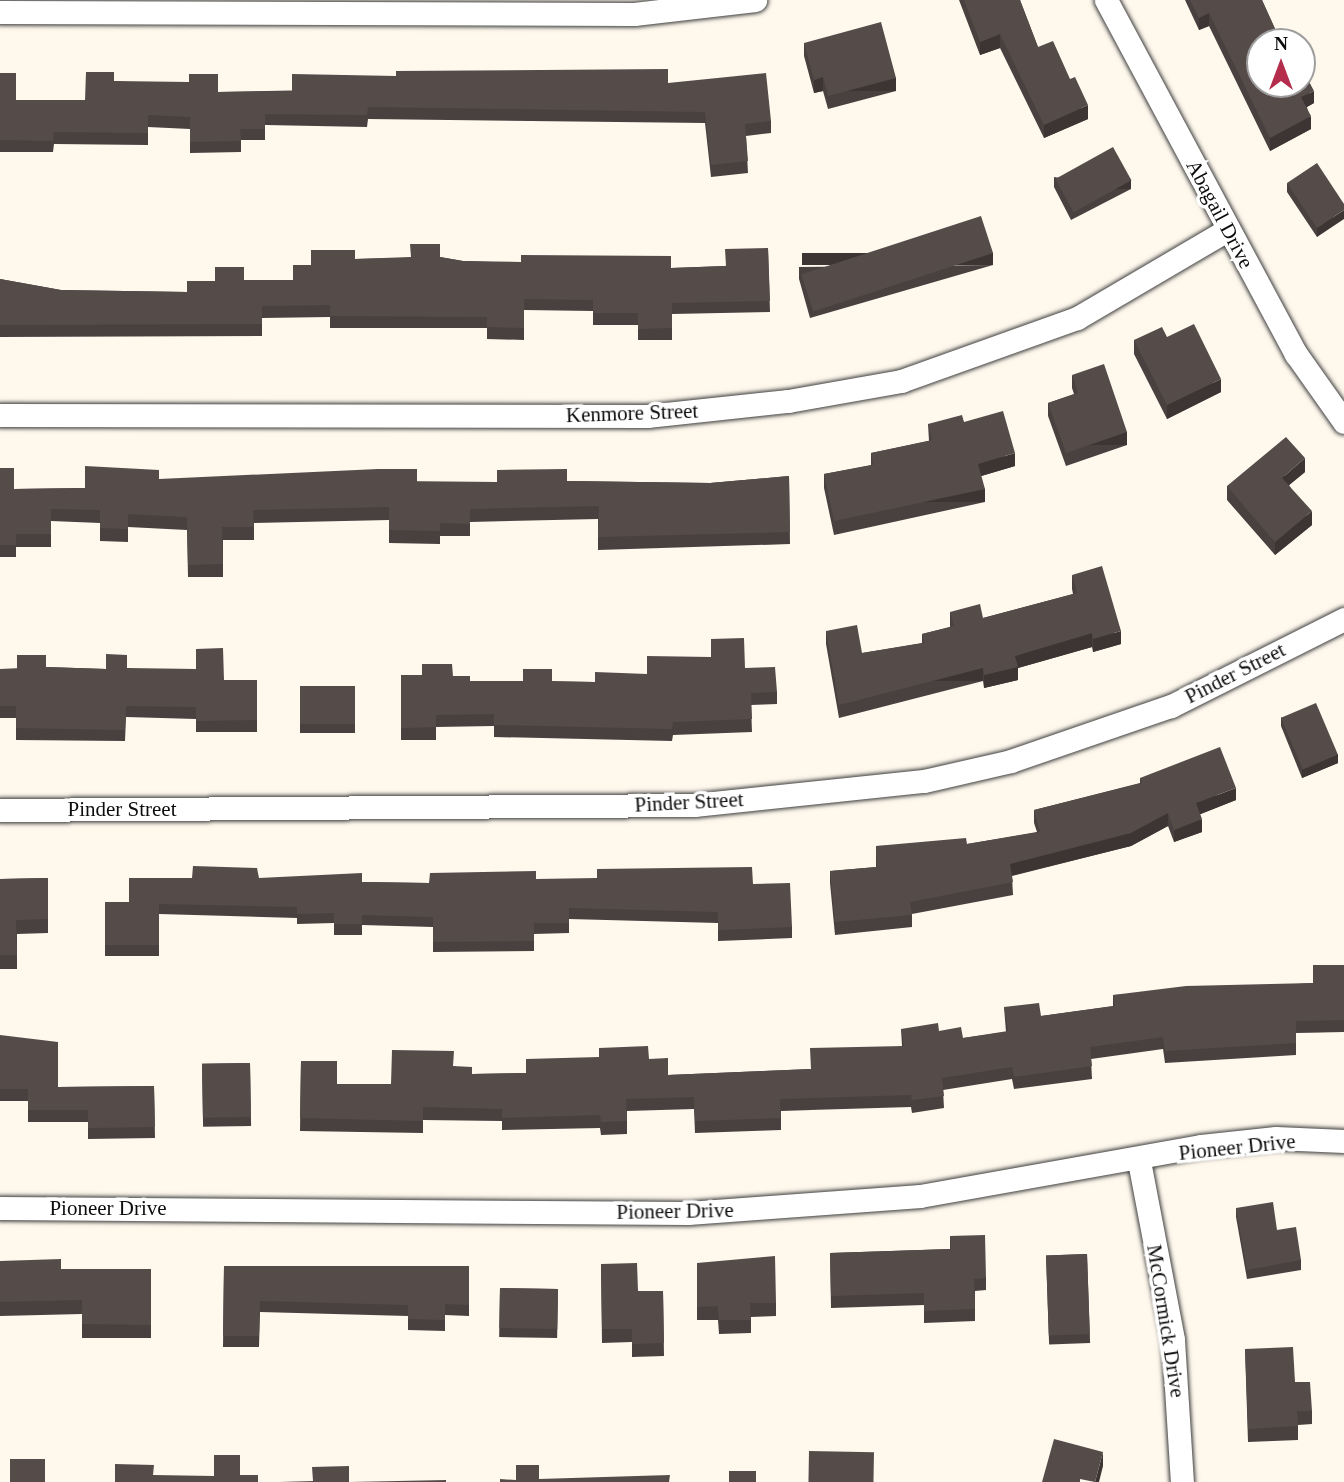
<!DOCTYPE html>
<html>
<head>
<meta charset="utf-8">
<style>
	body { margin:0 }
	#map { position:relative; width:1344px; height:1482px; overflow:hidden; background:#fef8ed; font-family:Georgia,serif }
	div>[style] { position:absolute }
	.roads { filter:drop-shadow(0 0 2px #404040) drop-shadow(0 0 2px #404040) }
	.street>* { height:23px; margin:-11.5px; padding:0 11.5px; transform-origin:11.5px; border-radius:11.5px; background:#fff }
	.wall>* { inset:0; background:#494140; transform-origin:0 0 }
	.shaded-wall>* { inset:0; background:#3c3534; transform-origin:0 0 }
	.building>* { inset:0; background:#554c4a; transform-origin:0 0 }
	span { translate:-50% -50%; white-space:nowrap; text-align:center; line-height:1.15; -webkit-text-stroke:7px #fff; paint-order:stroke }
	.street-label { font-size:21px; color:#0d0d0d }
	.north { position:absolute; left:1246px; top:28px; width:70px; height:70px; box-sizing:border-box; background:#fff; border:2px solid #9e9e9e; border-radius:50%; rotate:0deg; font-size:19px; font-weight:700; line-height:28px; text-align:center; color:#0d0d0d }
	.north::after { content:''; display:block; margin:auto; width:24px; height:32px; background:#b42d4c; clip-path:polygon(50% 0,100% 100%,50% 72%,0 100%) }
</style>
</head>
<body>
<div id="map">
	<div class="roads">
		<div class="street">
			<i style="left:1106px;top:0;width:402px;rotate:61.8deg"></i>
			<i style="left:1296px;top:354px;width:83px;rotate:54.8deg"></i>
			<i style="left:0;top:12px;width:634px;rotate:0.18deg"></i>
			<i style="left:634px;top:14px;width:122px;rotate:-6.6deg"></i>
			<i style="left:0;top:415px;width:647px;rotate:0.09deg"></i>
			<i style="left:647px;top:416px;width:142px;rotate:-6.1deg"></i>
			<i style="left:788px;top:401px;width:115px;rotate:-10deg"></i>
			<i style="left:901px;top:381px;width:187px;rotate:-19.7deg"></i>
			<i style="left:1077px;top:318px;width:174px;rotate:-30.4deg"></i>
			<i style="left:0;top:810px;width:694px;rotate:-0.41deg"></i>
			<i style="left:694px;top:805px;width:231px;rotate:-6deg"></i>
			<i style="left:924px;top:781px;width:89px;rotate:-12.9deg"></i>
			<i style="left:1011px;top:761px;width:169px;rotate:-19deg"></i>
			<i style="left:1171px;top:706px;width:194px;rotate:-26.7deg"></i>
			<i style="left:1139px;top:1161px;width:182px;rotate:79.2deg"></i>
			<i style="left:1173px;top:1340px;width:142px;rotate:86.4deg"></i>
			<i style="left:0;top:1208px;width:688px;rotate:0.42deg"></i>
			<i style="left:688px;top:1213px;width:233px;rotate:-4.2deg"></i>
			<i style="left:920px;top:1196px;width:285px;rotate:-10.1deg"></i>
			<i style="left:1201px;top:1146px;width:75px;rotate:-6.1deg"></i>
			<i style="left:1276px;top:1138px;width:68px;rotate:2.5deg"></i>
		</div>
	</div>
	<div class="wall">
		<i style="clip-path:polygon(959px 0,1020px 0,1038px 47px,1088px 119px,1044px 138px,1000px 48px,980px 55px)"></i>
		<i style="clip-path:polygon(1185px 0,1262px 0,1281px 42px,1314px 103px,1307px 107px,1311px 129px,1270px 151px,1209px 26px,1199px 30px)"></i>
		<i style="clip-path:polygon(804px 43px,896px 91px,828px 109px,823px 91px,814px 93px,804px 56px)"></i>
		<i style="clip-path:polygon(0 73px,16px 100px,85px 100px,114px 81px,218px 92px,668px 83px,771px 121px,771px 133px,746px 136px,748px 173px,711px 177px,705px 123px,368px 119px,367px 127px,265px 125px,265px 140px,241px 140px,241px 152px,190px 153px,190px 129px,148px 127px,148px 145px,54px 144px,53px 152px,0 152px)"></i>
		<i style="clip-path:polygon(1054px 177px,1131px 189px,1071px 220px,1054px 187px)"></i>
		<i style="clip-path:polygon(1287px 183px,1344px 204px,1317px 237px,1287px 192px)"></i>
		<i style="clip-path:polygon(768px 248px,770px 312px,672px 314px,672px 340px,638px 340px,638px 325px,593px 325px,593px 311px,524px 310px,524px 340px,487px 339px,487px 328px,330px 328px,330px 317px,262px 318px,262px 336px,0 337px,0 279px,61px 290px,187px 292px,244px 280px,293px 280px,311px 265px,355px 259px,440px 257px,463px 261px,671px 268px,725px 266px)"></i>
		<i style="clip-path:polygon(993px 265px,810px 318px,799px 279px,799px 267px)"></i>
		<i style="clip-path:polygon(1167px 337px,1221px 392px,1167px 419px,1134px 354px,1134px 340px)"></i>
		<i style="clip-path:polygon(1072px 375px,1127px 445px,1066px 466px,1048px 416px,1048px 403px,1074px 394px,1072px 388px)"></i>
		<i style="clip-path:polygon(964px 422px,1015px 466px,981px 476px,985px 502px,834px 535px,824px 488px,824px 474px,871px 465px,871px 453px,929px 441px,928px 424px)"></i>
		<i style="clip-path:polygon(0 468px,14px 489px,85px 488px,159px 479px,497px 482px,567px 481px,710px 483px,789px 476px,790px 544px,598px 550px,598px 519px,470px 522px,470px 536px,440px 536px,440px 544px,389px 543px,389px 520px,254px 523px,254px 540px,223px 540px,223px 577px,188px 577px,187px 530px,128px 527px,128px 542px,100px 541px,100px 523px,51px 521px,51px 547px,16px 547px,16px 557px,0 557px)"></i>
		<i style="clip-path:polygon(1305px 472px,1289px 485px,1312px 525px,1275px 555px,1227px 500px,1227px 486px)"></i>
		<i style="clip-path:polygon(1072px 575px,1121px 644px,1093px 652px,1092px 647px,1018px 668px,1018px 680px,984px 688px,983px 681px,839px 718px,826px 644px,826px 631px,862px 653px,922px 643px,922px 634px,950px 627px,950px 612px,983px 618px,1073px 594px,1072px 589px)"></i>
		<i style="clip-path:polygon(46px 667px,106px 669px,127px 668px,224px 680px,257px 680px,257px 732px,196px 732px,196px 719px,126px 717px,125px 741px,16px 740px,16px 718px,0 718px,0 669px)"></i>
		<i style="clip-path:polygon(745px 668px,777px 692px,777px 704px,751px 705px,752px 732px,673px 735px,672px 741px,494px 737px,494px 726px,436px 727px,436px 740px,401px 740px,401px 675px,453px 676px,470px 681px,595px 682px,647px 674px)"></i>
		<i style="left:300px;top:686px;width:55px;height:47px"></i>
		<i style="clip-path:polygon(1281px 717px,1338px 763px,1302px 778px,1281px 726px)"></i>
		<i style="clip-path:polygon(1140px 778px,1236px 800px,1200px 814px,1202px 832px,1174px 842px,1168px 826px,1131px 846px,1012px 876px,1013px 895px,912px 914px,912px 927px,835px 935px,830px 883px,830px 871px,876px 867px,876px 846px,967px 844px,1037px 832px,1034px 823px,1034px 810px,1140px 783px)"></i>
		<i style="clip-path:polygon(48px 878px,48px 933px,17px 934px,17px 969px,0 969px,0 879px)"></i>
		<i style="clip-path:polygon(259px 878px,362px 882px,429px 883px,536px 879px,753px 884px,792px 927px,792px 938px,718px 941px,718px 923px,569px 919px,569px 933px,534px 934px,534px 951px,433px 952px,433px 927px,362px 925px,362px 935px,334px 935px,334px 923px,297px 924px,297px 918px,159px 914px,159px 956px,105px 956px,105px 902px,129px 902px)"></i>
		<i style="clip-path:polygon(1344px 965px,1344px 1032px,1296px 1033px,1296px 1055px,1165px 1063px,1163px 1049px,1091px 1059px,1092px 1079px,1014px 1089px,1012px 1079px,943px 1090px,944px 1108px,912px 1113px,911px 1107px,781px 1111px,781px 1130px,695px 1133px,694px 1109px,627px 1111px,627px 1134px,601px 1135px,600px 1128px,502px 1130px,502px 1121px,423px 1120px,423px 1133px,300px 1131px,301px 1061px,337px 1084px,391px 1084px,454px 1066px,472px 1074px,526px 1073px,649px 1059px,668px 1075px,811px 1069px,902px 1046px,901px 1029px,939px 1031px,963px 1038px,1006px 1032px,1004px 1007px,1041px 1016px,1113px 1006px,1113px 995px,1313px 983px)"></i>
		<i style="clip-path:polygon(0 1035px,58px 1087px,154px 1086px,155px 1138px,88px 1139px,88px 1122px,28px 1122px,28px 1101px,0 1101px)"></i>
		<i style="left:250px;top:1063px;width:63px;height:48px;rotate:89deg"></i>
		<i style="clip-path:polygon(1236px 1208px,1301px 1260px,1301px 1270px,1247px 1279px,1236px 1217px)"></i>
		<i style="clip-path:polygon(950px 1236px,986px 1278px,986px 1290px,975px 1291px,975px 1321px,924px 1323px,924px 1305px,831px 1308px,830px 1253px,950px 1249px)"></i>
		<i style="left:1087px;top:1254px;width:89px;height:41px;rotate:88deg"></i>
		<i style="clip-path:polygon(0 1261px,61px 1269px,151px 1269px,151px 1338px,82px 1338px,82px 1314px,0 1316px)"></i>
		<i style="clip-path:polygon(697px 1263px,776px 1303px,776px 1316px,751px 1317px,751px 1333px,719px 1334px,718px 1320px,697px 1320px)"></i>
		<i style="clip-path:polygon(601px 1264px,638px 1291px,663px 1291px,664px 1356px,632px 1357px,632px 1342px,602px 1343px)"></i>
		<i style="clip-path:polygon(224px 1266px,469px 1266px,469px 1316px,445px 1315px,445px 1331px,408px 1330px,408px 1316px,260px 1312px,259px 1347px,223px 1347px)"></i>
		<i style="left:500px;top:1288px;width:58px;height:49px;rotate:1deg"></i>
		<i style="clip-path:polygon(1245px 1349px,1312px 1411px,1312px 1424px,1298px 1425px,1298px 1440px,1248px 1442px)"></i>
	</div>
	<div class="shaded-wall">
		<i style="clip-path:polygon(1209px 13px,1209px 26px,1199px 30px,1199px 18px)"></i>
		<i style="clip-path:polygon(1000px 34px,1000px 48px,980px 55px,980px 42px)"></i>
		<i style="clip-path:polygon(823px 77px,823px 91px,814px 93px,814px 80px)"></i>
		<i style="left:896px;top:78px;width:13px;height:70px;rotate:90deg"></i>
		<i style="clip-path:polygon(1314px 91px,1314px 103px,1301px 110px,1301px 97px)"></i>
		<i style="clip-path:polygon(1088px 105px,1088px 119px,1044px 138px,1044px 125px)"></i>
		<i style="clip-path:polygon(1311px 116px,1311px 129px,1270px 151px,1270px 138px)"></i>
		<i style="left:1131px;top:180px;width:9px;height:68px;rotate:90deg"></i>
		<i style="clip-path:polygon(1344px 210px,1344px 219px,1317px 237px,1317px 228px)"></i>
		<i style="left:993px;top:253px;width:12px;height:191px;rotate:90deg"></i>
		<i style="clip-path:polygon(1221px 379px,1221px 392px,1167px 419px,1167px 405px)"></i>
		<i style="left:1127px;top:432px;width:13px;height:65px;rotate:90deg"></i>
		<i style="clip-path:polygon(1015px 453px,1015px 466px,978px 477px,978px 464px)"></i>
		<i style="clip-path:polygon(1305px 458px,1305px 472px,1282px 491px,1282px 478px)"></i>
		<i style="left:985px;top:489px;width:13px;height:154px;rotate:90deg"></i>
		<i style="clip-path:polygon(1312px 511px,1312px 525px,1275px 555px,1275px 542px)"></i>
		<i style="clip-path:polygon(1121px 631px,1121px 644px,1093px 652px,1093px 639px)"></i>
		<i style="clip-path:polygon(1092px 633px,1092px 647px,1018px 668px,1018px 680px,984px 688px,984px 675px,1015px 656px)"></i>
		<i style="left:983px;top:668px;width:13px;height:149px;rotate:90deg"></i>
		<i style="clip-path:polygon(1338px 754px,1338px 763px,1302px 778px,1302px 769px)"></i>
		<i style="clip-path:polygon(1236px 788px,1236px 800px,1196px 816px,1196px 803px)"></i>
		<i style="clip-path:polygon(1168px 813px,1168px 826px,1131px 846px,1010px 876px,1010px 864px)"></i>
		<i style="clip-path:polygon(1202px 819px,1202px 832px,1174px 842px,1174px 830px)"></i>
		<i style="clip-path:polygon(1103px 1452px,1103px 1466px,1099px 1482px,1095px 1482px)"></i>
	</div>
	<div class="building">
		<i style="clip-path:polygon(964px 0,1020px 0,1038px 47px,1053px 41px,1070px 79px,1075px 77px,1088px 105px,1044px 125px,1000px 34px,980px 42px)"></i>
		<i style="clip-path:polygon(1190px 0,1262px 0,1281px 42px,1260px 42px,1260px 84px,1302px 84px,1302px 68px,1314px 91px,1301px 97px,1311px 116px,1270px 138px,1209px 13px,1199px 18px)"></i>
		<i style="clip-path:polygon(881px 22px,896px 78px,828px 96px,823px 77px,814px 80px,804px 43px)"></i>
		<i style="clip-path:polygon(668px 69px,668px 83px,766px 73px,771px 121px,745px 124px,748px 161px,711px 165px,705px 112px,368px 107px,367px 115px,265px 114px,265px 129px,240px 129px,241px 141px,190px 142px,190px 117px,148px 115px,148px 133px,54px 132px,53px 141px,0 140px,0 73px,16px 73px,16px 100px,85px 100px,86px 72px,114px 72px,114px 81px,189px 82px,189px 74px,218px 74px,218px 92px,292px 91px,292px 74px,396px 76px,396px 71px)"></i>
		<i style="left:1113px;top:147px;width:38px;height:66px;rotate:61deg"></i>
		<i style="clip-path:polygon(1317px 163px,1344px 204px,1344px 210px,1317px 228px,1287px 183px)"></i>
		<i style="left:981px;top:216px;width:39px;height:189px;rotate:72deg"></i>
		<i style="clip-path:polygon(410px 244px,440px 244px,440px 257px,463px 261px,521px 262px,521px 255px,671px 256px,671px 268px,726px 266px,725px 249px,768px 248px,770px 301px,672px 303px,672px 328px,638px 329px,638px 313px,593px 313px,593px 300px,524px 299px,524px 328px,487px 327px,487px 317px,330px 316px,330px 305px,262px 306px,262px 324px,0 325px,0 279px,61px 290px,187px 292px,187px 281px,215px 281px,215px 267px,244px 267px,244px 280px,293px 280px,293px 265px,311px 265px,311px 250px,355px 250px,355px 259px,411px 257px)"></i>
		<i style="clip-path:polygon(1194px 324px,1221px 379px,1167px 405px,1134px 340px,1162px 327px,1167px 337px)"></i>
		<i style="clip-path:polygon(1104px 364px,1127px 432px,1066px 453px,1048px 403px,1078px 393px,1072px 375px)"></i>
		<i style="clip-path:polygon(1003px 411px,1015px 453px,978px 464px,985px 489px,834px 521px,824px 474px,873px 465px,871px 453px,932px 440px,928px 424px,962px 415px,964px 422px)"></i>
		<i style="clip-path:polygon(1286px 437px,1305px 458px,1282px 478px,1312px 511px,1275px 542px,1227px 486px)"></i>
		<i style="clip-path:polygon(85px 466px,159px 470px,159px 479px,378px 469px,417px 469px,417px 482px,497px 482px,497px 470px,567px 469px,567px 481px,710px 483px,789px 476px,790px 532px,598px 537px,599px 506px,470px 509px,470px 524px,440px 523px,440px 531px,389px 530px,389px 507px,253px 510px,254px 527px,222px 527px,223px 564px,188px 565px,187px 517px,128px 514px,128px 529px,100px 528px,100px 510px,51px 509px,51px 534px,16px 534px,16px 545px,0 545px,0 468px,14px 468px,14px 489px,85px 488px)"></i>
		<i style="clip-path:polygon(1102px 566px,1121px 631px,1093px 639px,1092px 633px,1015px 656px,1018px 667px,984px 675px,983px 668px,839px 705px,826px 631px,857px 625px,862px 653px,924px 643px,922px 634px,954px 626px,950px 612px,980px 604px,983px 618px,1077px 593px,1072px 575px)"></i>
		<i style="clip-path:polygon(744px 638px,745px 668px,775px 667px,777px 692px,751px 693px,752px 719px,673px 722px,672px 729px,494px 725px,494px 714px,436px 715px,436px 727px,401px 728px,401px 675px,422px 675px,422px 664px,452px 664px,453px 676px,470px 676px,470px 681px,523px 681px,523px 669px,552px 669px,552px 681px,595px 682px,595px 672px,647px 674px,647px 656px,711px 657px,711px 639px)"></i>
		<i style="clip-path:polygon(223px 648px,224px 680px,257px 680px,257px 720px,196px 721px,196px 707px,126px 706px,125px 730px,16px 728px,16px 706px,0 706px,0 669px,17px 669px,17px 655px,46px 655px,46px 667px,106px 669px,106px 654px,127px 655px,127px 668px,196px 669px,196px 649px)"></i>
		<i style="left:300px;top:686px;width:55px;height:38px"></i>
		<i style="left:1316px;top:703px;width:56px;height:38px;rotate:67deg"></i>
		<i style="clip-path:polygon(1220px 747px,1236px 788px,1196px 803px,1202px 819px,1174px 830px,1168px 813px,1131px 833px,1010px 864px,1013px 882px,910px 902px,912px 915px,835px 922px,830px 871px,877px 867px,876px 846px,966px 838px,967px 844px,1040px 832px,1034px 810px,1142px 783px,1140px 778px)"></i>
		<i style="clip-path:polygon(193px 866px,257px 868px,259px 878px,362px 873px,362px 882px,429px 883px,430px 873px,536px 871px,536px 879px,597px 878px,597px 869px,752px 867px,753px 884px,790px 883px,792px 927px,718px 930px,718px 912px,569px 908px,569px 923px,534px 923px,534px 941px,433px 942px,433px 917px,362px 915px,362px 924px,334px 924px,334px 913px,297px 914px,297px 907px,159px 904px,159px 945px,105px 945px,105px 902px,129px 902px,129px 878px,192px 878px)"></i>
		<i style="clip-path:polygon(48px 878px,48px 919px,16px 920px,17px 955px,0 955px,0 879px)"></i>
		<i style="clip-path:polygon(1313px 965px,1344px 965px,1344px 1020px,1296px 1021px,1296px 1043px,1165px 1051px,1163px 1037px,1090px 1047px,1092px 1066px,1014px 1077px,1012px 1067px,942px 1078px,944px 1096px,912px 1100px,911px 1095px,780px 1099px,781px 1118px,695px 1121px,694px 1097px,626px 1099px,627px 1121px,601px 1122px,600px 1115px,502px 1118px,502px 1109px,423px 1107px,423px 1121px,300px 1118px,301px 1061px,337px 1061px,337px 1084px,391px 1084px,392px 1050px,454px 1051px,453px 1066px,472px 1067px,472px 1074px,526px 1073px,526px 1059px,599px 1057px,599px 1048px,648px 1046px,649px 1059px,668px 1058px,668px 1075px,811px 1069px,810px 1048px,904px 1046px,901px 1029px,938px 1023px,939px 1031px,961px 1027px,963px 1038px,1008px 1031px,1004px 1007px,1039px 1003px,1041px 1016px,1115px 1006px,1113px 995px,1186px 986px,1313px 983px)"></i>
		<i style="clip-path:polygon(0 1035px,58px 1042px,58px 1087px,154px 1086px,155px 1127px,88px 1128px,88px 1110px,28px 1110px,28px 1089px,0 1089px)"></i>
		<i style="left:250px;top:1063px;width:54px;height:48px;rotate:89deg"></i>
		<i style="clip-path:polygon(1273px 1202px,1277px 1230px,1296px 1227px,1301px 1260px,1247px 1270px,1236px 1208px)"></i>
		<i style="clip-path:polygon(985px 1235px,986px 1278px,974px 1279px,975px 1309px,924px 1311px,924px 1293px,831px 1296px,830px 1253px,951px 1249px,950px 1236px)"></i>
		<i style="left:1087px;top:1254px;width:80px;height:41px;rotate:88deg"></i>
		<i style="clip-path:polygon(775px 1256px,776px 1303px,750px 1303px,751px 1320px,719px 1320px,718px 1306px,697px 1307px,697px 1263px)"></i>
		<i style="clip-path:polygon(61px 1259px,61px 1269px,151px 1269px,151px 1325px,82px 1324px,82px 1300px,0 1302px,0 1261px)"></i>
		<i style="clip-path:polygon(637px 1263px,638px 1291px,663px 1291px,664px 1343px,632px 1344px,632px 1329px,602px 1329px,601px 1264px)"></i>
		<i style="clip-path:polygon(224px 1266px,469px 1266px,469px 1305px,445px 1304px,445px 1320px,408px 1319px,408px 1305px,260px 1301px,259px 1336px,223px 1336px)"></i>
		<i style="left:500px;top:1288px;width:58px;height:40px;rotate:1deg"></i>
		<i style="clip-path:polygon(1293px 1347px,1295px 1382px,1310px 1382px,1312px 1411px,1297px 1411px,1298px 1426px,1248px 1429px,1245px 1349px)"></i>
		<i style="clip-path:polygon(1054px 1439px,1103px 1452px,1095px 1482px,1080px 1479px,1080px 1482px,1042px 1482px)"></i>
		<i style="left:809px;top:1451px;width:65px;height:31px;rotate:1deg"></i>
		<i style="clip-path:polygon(214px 1455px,240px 1455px,240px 1475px,258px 1475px,258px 1482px,115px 1482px,115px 1464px,154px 1465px,153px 1475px,214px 1476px)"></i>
		<i style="left:45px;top:1459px;width:23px;height:35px;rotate:90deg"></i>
		<i style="clip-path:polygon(516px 1465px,539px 1465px,539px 1479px,670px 1475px,669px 1482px,500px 1482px,500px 1479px,516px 1480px)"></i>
		<i style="clip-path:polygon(349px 1466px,349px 1482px,446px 1480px,446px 1482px,279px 1482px,313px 1481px,312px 1467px)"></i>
		<i style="left:756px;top:1471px;width:11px;height:27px;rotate:90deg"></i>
	</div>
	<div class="street-label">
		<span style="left:1220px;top:214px;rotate:62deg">Abagail Drive</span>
		<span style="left:632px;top:413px;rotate:-2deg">Kenmore Street</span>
		<span style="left:1235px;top:673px;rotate:-27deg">Pinder Street</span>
		<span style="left:689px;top:802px;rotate:-3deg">Pinder Street</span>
		<span style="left:122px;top:809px">Pinder Street</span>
		<span style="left:1237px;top:1147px;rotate:-6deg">Pioneer Drive</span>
		<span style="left:108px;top:1208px">Pioneer Drive</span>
		<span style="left:675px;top:1211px;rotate:-1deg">Pioneer Drive</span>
		<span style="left:1166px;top:1321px;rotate:81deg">McCormick Drive</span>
	</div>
	<div class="north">N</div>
</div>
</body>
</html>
